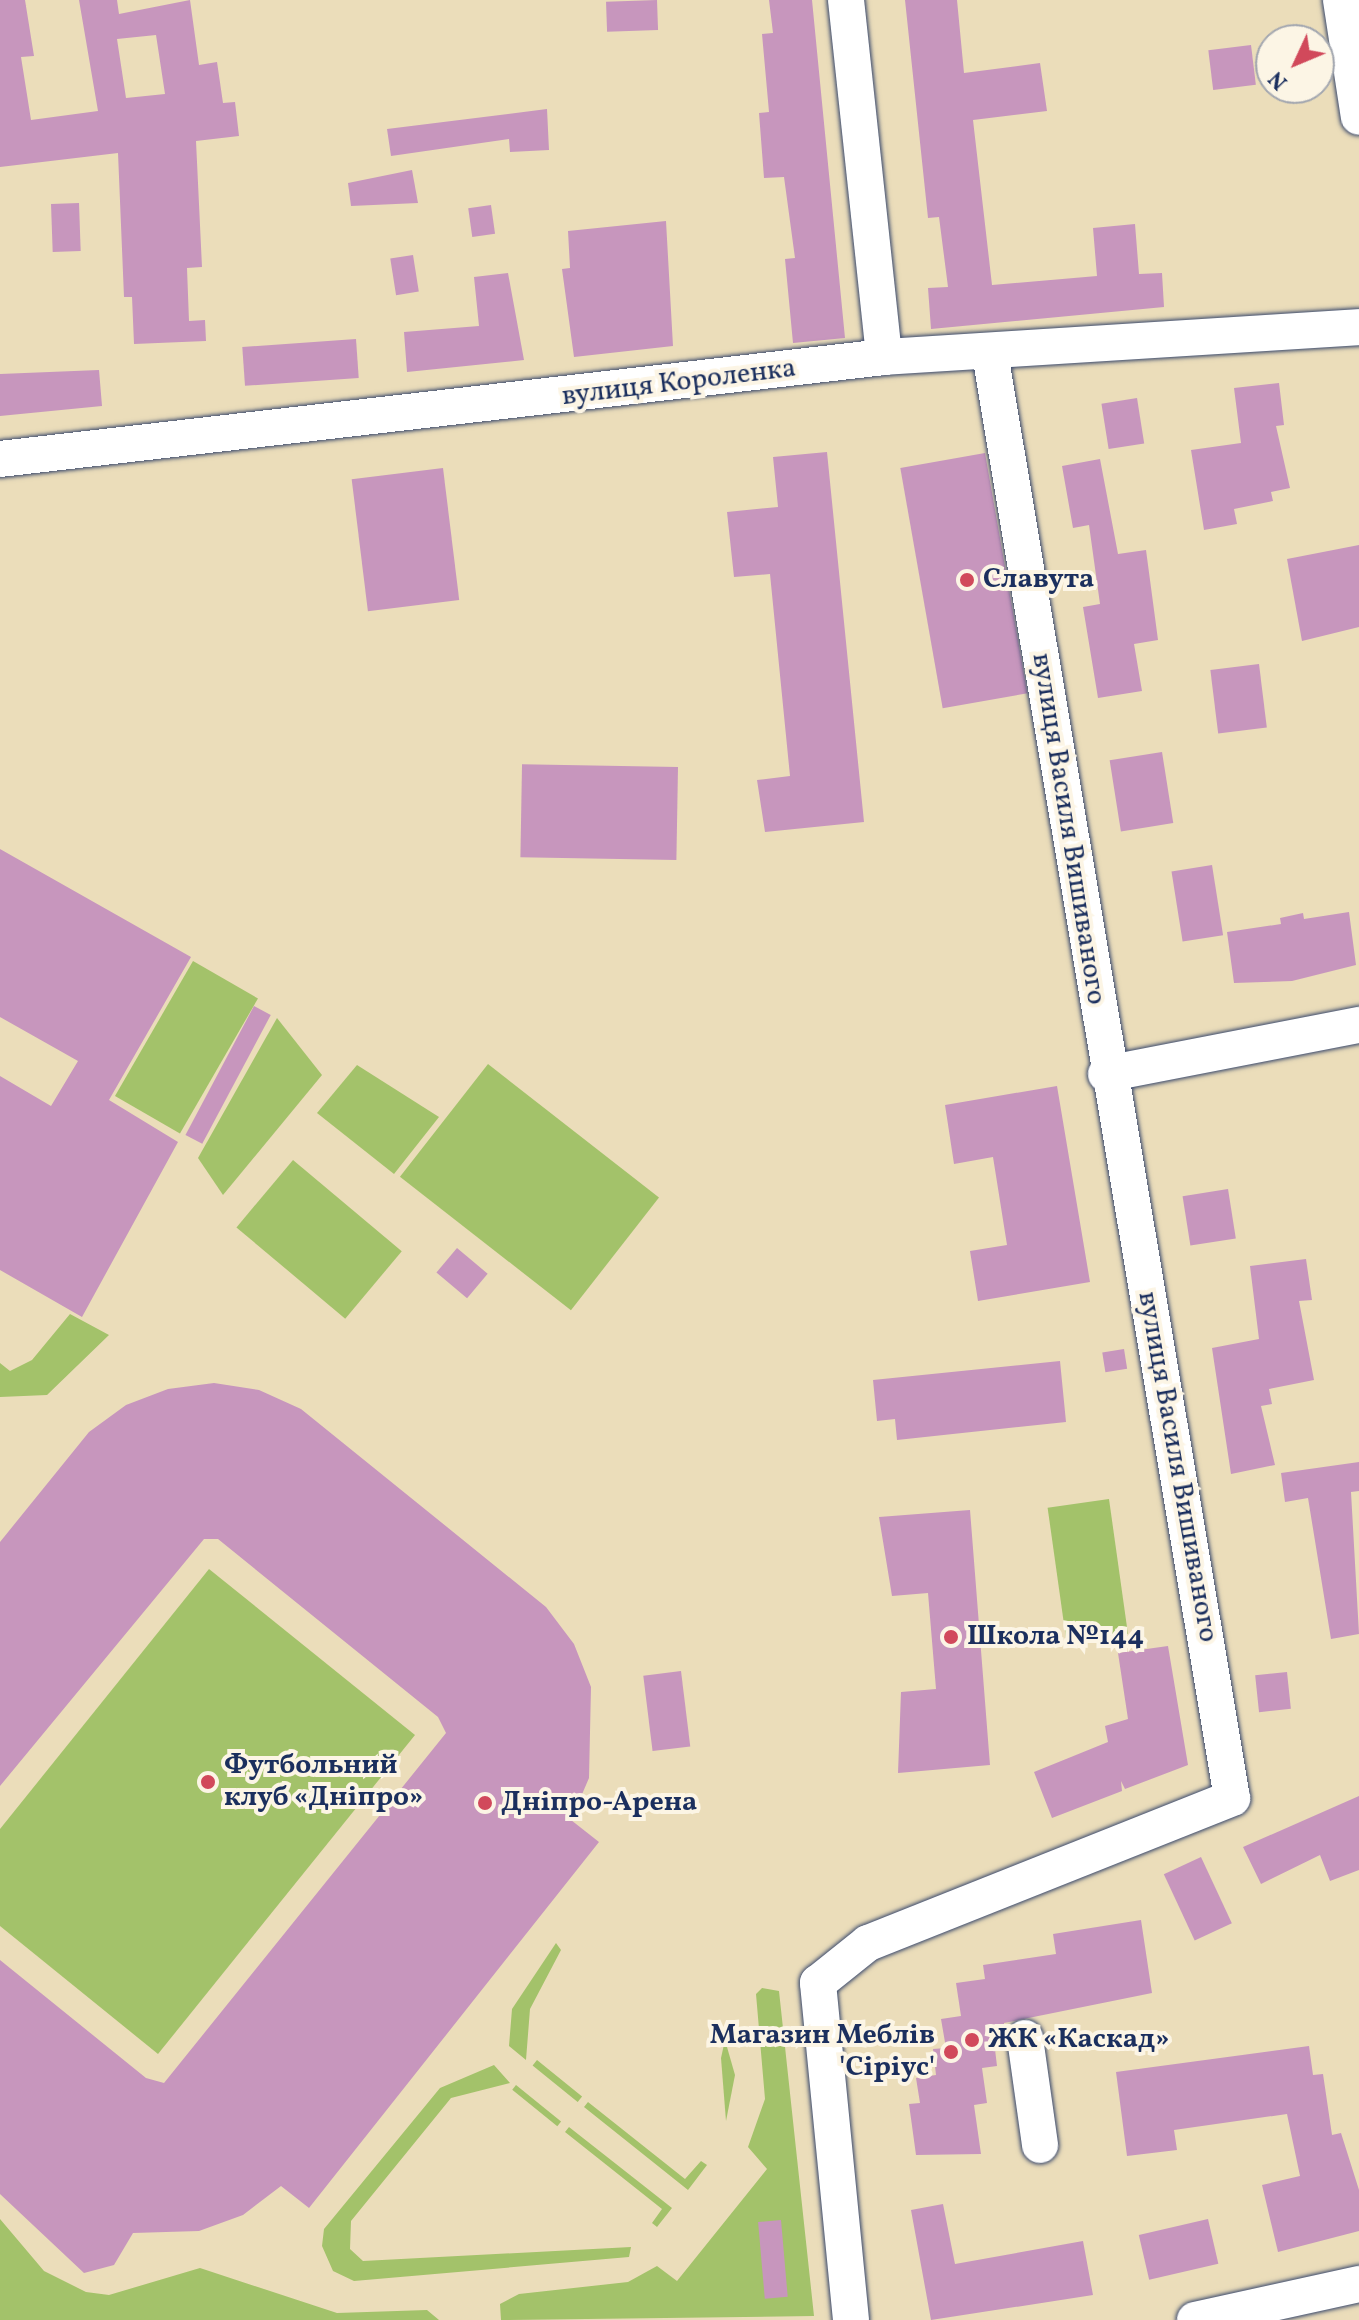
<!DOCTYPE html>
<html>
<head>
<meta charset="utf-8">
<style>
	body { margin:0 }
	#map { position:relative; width:1359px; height:2320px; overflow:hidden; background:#ebddba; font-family:Vollkorn,serif }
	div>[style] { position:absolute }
	.green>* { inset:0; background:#a3c26a; transform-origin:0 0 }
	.building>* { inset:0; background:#c796bd; transform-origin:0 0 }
	.roads { filter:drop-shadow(0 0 2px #3a496c) drop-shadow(0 0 2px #3a496c) }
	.minor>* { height:36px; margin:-18px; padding:0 18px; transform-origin:18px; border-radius:18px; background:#fff }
	.dots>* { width:22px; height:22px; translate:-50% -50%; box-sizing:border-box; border:4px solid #fcf5e5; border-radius:50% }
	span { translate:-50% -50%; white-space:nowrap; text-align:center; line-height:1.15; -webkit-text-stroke:8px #fcf5e5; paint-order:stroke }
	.street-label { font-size:28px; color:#1b2f5e }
	.poi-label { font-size:28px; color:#1b2f5e; font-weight:700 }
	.left { translate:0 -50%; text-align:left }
	.right { translate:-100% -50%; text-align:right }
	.north { position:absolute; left:1255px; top:24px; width:80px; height:80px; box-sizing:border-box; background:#fcf5e5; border:2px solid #a2a6af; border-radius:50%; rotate:226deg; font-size:22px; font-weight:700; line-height:32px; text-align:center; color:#1b2f5e }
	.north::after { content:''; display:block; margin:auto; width:28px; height:36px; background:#d1495b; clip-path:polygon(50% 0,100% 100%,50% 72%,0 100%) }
</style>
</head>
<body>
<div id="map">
	<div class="green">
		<i style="left:193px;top:961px;width:75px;height:156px;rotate:30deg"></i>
		<i style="clip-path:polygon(277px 1018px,322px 1075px,223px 1195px,198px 1158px)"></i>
		<i style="left:488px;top:1064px;width:217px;height:143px;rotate:38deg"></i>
		<i style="clip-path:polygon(357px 1065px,439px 1117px,394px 1174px,317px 1113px)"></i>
		<i style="left:293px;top:1160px;width:142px;height:88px;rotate:40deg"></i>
		<i style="clip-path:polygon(70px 1314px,109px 1335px,47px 1395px,0 1397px,0 1363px,10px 1371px,32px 1360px)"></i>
		<i style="left:1109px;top:1499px;width:136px;height:62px;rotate:82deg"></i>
		<i style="clip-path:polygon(209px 1569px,415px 1735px,158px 2054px,0 1926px,0 1829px)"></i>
		<i style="clip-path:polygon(556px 1943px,561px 1950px,530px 2009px,526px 2060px,509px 2046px,512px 2009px)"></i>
		<i style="clip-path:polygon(762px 1988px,779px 1991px,814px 2316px,501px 2320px,500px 2304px,519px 2294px,628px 2282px,657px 2266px,677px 2281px,767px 2169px,748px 2147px,765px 2099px,756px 1994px)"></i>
		<i style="clip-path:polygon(725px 2040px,735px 2075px,726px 2121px,721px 2058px)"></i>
		<i style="left:537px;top:2060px;width:58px;height:7px;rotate:39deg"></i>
		<i style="clip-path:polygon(494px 2065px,510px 2083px,451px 2098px,351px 2221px,350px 2249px,363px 2261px,631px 2247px,629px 2257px,354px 2281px,333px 2271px,322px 2246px,324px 2229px,440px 2088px)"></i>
		<i style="left:516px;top:2085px;width:58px;height:6px;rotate:39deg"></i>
		<i style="clip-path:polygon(588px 2102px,685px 2179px,701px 2161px,707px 2165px,688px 2190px,584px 2107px)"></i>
		<i style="clip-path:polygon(569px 2127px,672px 2208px,657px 2227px,652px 2223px,662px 2209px,565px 2132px)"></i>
		<i style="clip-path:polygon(0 2219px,44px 2271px,86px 2292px,109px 2295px,200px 2268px,337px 2313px,427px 2310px,439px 2320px,0 2320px)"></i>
	</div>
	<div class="building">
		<i style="clip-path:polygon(evenodd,0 0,25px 0,34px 56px,21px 57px,31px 120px,98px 111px,79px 0,117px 0,119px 14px,190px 0,199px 65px,217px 62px,223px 103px,235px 102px,239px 136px,196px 141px,202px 267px,187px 268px,189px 321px,205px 320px,206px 341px,134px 344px,132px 297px,124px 297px,118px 153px,0 167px,0 0,156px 35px,165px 94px,126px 98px,117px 39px,156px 35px)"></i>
		<i style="left:657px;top:0;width:30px;height:51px;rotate:88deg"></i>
		<i style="clip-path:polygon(769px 0,812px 0,845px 338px,793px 343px,785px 259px,795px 258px,784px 177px,764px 178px,759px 113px,769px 112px,762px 34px,773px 33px)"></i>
		<i style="clip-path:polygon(905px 0,957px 0,964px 73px,1040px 63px,1047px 111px,973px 120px,992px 285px,1097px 276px,1093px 228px,1135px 224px,1139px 274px,1162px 273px,1164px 307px,931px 329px,928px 288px,948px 287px,939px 217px,928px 218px)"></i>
		<i style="left:1251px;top:45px;width:40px;height:43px;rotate:83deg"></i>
		<i style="clip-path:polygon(547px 109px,549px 150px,510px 152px,509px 139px,391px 156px,387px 129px)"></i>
		<i style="clip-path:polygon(412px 170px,418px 203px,351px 206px,348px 183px)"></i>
		<i style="left:79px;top:203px;width:48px;height:28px;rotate:88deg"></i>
		<i style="left:491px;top:205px;width:29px;height:23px;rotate:82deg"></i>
		<i style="clip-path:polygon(666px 221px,673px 346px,574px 357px,562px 269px,570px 268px,568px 231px)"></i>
		<i style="left:413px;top:255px;width:37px;height:23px;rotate:81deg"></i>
		<i style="clip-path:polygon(508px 273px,524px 360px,407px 372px,404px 332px,479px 326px,474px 277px)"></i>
		<i style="left:356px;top:339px;width:39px;height:114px;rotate:86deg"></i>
		<i style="clip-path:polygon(99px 370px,102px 406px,0 416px,0 374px)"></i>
		<i style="clip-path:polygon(1279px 383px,1284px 425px,1276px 426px,1290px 488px,1271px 492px,1273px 501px,1234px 509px,1237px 524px,1204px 530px,1191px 450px,1241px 443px,1234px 388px)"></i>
		<i style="left:1137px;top:398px;width:46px;height:36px;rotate:81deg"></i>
		<i style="clip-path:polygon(827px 452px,864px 822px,765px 832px,757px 780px,790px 776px,770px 574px,734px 577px,727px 512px,778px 507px,773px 457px)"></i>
		<i style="left:985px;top:453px;width:244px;height:86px;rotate:80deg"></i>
		<i style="clip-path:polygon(1100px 459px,1118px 554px,1146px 550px,1158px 640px,1134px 644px,1142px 691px,1098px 698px,1083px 607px,1100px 604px,1089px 525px,1073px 528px,1062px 466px)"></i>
		<i style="left:443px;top:468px;width:133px;height:92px;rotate:83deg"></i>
		<i style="clip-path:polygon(1359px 545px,1359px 627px,1302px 641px,1287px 559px)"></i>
		<i style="left:1259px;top:664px;width:64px;height:49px;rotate:83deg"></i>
		<i style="left:1162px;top:752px;width:72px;height:53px;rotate:81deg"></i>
		<i style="left:678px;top:767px;width:93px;height:156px;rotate:91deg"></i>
		<i style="clip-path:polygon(0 849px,191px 957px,109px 1100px,178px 1142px,82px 1317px,0 1270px,0 1076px,51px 1106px,78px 1061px,0 1017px)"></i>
		<i style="left:1212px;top:865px;width:71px;height:41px;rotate:81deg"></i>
		<i style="clip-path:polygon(1349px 912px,1356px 965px,1292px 981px,1234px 983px,1227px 932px,1281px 924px,1280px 918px,1303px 913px,1304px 919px)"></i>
		<i style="left:254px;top:1006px;width:19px;height:146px;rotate:28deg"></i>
		<i style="clip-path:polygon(1057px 1086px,1090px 1282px,978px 1301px,970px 1251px,1007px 1245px,993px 1157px,954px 1164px,945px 1105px)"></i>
		<i style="left:1228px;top:1189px;width:50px;height:46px;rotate:81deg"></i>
		<i style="left:457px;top:1248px;width:40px;height:32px;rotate:40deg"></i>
		<i style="clip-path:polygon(1306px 1259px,1312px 1300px,1299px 1301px,1314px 1380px,1269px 1389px,1272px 1404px,1261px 1406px,1275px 1465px,1231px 1474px,1212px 1348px,1259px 1339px,1250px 1266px)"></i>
		<i style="left:1124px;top:1349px;width:20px;height:22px;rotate:81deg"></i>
		<i style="clip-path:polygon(1060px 1361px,1066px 1422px,897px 1440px,895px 1419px,877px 1421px,873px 1380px)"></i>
		<i style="clip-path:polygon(214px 1383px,259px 1390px,301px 1409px,546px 1607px,574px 1644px,591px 1687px,589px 1778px,571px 1820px,599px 1842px,309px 2208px,281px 2186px,243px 2215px,199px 2231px,133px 2233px,114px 2265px,84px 2273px,0 2194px,0 1960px,146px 2078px,164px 2083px,446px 1733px,438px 1717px,218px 1539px,204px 1539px,0 1786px,0 1542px,89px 1432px,126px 1405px,168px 1389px)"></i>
		<i style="clip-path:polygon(1359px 1462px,1359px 1491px,1351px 1492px,1359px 1634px,1331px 1639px,1308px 1498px,1285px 1502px,1281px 1473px)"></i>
		<i style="clip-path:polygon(970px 1510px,990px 1765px,898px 1773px,901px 1692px,936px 1689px,928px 1593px,892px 1596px,879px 1517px)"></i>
		<i style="clip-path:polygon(1168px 1646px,1188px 1765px,1125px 1789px,1121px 1781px,1122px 1791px,1052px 1818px,1034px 1772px,1108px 1742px,1105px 1726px,1128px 1719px,1118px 1653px)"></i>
		<i style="left:681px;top:1671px;width:76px;height:38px;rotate:83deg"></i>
		<i style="left:1287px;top:1672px;width:37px;height:32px;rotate:84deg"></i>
		<i style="clip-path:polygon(1359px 1796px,1359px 1870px,1330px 1881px,1320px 1855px,1261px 1884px,1243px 1847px)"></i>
		<i style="left:1201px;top:1857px;width:73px;height:41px;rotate:65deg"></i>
		<i style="clip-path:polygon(1141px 1920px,1152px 1993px,1004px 2023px,1004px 2039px,994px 2041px,997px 2066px,982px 2068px,987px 2103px,974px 2105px,981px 2154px,916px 2155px,909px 2104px,920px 2103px,916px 2078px,936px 2075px,933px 2049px,946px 2048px,941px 2019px,961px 2016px,956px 1983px,985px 1979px,983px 1965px,1056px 1954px,1053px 1934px)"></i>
		<i style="clip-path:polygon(1309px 2046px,1313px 2075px,1323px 2074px,1332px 2135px,1341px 2133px,1359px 2190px,1359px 2231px,1278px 2252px,1262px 2185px,1300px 2176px,1287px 2114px,1174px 2130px,1177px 2150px,1127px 2156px,1116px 2072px)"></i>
		<i style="clip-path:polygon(943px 2204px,955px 2264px,1083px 2241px,1093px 2295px,931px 2320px,911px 2210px)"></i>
		<i style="left:1208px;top:2219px;width:46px;height:71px;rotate:77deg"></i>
		<i style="left:781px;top:2220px;width:77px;height:23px;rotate:85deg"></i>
	</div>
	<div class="roads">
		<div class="minor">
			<i style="left:846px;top:0;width:359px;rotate:83.9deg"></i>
			<i style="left:1341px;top:0;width:118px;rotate:81.3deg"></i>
			<i style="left:0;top:459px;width:890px;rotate:-6.58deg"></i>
			<i style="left:884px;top:357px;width:476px;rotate:-3.6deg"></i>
			<i style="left:1106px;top:1074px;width:258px;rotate:-11deg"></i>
			<i style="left:1025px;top:2038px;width:108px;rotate:82deg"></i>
			<i style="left:851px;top:2320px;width:339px;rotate:-95.6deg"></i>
			<i style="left:818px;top:1983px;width:64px;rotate:-38.7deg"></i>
			<i style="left:868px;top:1943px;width:392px;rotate:-21.7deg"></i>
			<i style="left:1232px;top:1798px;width:1465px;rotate:-99.51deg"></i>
			<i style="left:1195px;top:2320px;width:168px;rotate:-12.4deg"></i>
		</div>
	</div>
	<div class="dots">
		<i style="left:967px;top:580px;background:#d1495b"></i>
		<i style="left:951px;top:1637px;background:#d1495b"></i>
		<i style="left:208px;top:1782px;background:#d1495b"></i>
		<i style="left:485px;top:1803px;background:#d1495b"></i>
		<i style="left:972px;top:2040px;background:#d1495b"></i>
		<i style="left:951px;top:2052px;background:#d1495b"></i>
	</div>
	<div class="street-label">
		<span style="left:679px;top:383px;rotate:-7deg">вулиця Короленка</span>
		<span style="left:1068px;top:829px;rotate:81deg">вулиця Василя Вишиваного</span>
		<span style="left:1177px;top:1467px;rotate:80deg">вулиця Василя Вишиваного</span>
	</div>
	<div class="poi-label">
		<span class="left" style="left:983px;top:580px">Славута</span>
		<span class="left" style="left:967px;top:1637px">Школа №144</span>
		<span class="left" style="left:224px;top:1782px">Футбольний<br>клуб «Дніпро»</span>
		<span class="left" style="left:501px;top:1803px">Дніпро-Арена</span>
		<span class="right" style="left:935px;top:2052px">Магазин Меблів<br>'Сіріус'</span>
		<span class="left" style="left:988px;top:2040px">ЖК «Каскад»</span>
	</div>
	<div class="north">N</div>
</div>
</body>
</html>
